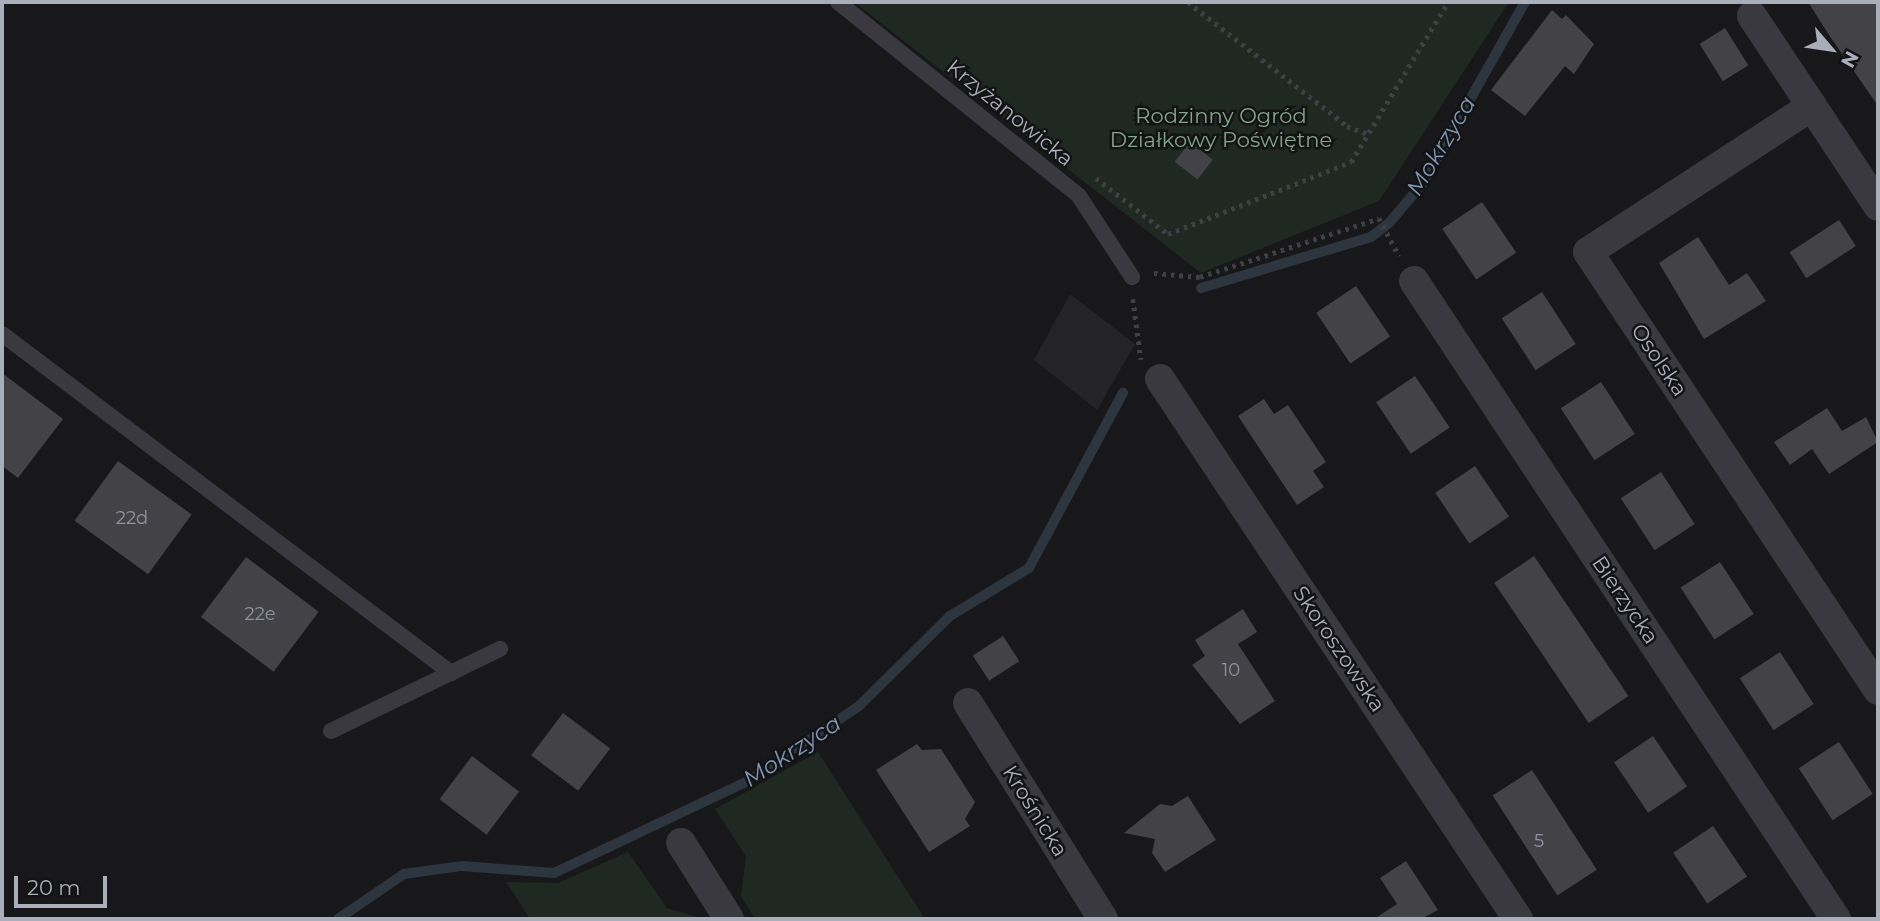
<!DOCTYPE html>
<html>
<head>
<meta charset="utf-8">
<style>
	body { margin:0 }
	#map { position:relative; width:1880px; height:921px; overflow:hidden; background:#18181a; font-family:Montserrat,sans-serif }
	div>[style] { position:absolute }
	.built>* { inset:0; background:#242427 }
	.green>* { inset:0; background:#1f2821 }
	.stream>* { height:10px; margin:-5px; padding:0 5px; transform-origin:5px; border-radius:5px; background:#2d353e }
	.building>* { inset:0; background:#424247; transform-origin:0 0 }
	.path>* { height:4.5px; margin-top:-2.25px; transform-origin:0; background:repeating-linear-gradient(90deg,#3f4046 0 3.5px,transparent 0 8.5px) }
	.lane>* { height:16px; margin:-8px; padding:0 8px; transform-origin:8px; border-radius:8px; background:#39393f }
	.street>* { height:30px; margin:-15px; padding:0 15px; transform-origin:15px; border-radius:15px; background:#39393f }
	span { translate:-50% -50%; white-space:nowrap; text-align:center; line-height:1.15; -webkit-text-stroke:5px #131315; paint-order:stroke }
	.number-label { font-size:18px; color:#90929d }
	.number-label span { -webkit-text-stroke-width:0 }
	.street-label { font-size:21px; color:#aaadba }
	.park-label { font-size:21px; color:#80a587 }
	.water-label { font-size:23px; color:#8096b5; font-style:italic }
	.frame { position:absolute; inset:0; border:4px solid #aaadba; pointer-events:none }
	.north { position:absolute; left:1796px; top:14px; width:70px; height:70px; -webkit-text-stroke:5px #131315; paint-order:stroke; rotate:119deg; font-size:19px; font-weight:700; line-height:28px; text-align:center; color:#aaadba }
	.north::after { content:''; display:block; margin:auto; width:24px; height:32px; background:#aaadba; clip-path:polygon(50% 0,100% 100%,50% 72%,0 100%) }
	.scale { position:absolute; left:14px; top:876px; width:93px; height:32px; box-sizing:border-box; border:4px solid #aaadba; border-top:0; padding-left:9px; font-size:21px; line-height:24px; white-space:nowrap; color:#aaadba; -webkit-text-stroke:5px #131315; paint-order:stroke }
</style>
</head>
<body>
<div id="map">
	<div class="built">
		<i style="clip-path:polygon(1070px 294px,1135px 344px,1097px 410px,1034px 360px)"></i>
	</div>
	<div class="green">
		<i style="clip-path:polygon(854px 2px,1509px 2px,1379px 201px,1201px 273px)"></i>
		<i style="clip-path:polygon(818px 752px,848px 799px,925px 919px,755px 919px,741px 896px,746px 856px,715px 809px)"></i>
		<i style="clip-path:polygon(628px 852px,667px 908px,704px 919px,530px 919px,506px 882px,558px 883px)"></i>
	</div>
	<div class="stream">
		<i style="left:1201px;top:288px;width:177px;rotate:-16.7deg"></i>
		<i style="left:1371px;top:237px;width:24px;rotate:-38deg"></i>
		<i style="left:1390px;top:222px;width:51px;rotate:-49.8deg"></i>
		<i style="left:1423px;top:183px;width:208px;rotate:-60.6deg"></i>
		<i style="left:338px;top:919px;width:80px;rotate:-34.3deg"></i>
		<i style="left:404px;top:874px;width:59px;rotate:-7.9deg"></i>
		<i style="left:462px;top:866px;width:92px;rotate:4.4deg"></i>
		<i style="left:554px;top:873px;width:217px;rotate:-25.4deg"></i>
		<i style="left:750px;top:780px;width:132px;rotate:-34.2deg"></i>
		<i style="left:859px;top:706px;width:128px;rotate:-44.7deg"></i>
		<i style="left:950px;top:616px;width:92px;rotate:-31.3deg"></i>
		<i style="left:1029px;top:568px;width:199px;rotate:-61.8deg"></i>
	</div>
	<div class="building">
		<i style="clip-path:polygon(1808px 2px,1878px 2px,1878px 106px,1829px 35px)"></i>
		<i style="clip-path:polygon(1552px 10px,1562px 19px,1566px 15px,1594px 44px,1574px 74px,1565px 66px,1525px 116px,1491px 90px)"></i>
		<i style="left:1725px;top:28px;width:44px;height:30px;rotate:58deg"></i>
		<i style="left:1190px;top:142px;width:29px;height:25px;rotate:38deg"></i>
		<i style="left:1482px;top:202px;width:61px;height:48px;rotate:56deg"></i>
		<i style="left:1839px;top:220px;width:31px;height:59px;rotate:57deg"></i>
		<i style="clip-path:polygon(1698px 237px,1729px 285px,1747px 273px,1766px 301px,1704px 339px,1659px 263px)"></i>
		<i style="left:1356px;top:286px;width:61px;height:48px;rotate:56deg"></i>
		<i style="left:1542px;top:292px;width:62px;height:48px;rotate:57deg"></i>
		<i style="clip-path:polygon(2px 373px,63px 419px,18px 478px,2px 466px)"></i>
		<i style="left:1415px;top:376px;width:62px;height:47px;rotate:56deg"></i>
		<i style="left:1601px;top:382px;width:62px;height:48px;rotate:57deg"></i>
		<i style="clip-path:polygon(1264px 399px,1274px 414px,1288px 405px,1326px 462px,1313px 471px,1324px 487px,1297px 505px,1238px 416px)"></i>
		<i style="clip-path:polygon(1827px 408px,1842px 431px,1866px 417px,1878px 442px,1829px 474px,1812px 449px,1790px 465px,1774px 442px)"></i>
		<i style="left:118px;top:461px;width:91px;height:74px;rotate:36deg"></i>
		<i style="left:1475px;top:466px;width:61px;height:48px;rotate:56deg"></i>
		<i style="left:1661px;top:472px;width:62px;height:48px;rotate:57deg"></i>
		<i style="left:1534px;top:556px;width:169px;height:48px;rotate:56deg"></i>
		<i style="left:246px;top:557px;width:91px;height:75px;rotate:37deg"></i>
		<i style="left:1720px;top:562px;width:62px;height:47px;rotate:57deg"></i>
		<i style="clip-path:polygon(1243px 609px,1257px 632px,1238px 644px,1275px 701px,1240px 724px,1192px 665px,1205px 656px,1195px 640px)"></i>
		<i style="left:1003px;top:636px;width:30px;height:36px;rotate:57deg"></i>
		<i style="left:1780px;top:652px;width:62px;height:48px;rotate:57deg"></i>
		<i style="left:563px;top:713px;width:59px;height:53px;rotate:37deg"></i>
		<i style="left:1653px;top:736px;width:61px;height:47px;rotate:56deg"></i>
		<i style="left:1839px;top:742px;width:62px;height:48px;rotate:57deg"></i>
		<i style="clip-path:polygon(917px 744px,922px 750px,941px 749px,975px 802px,965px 819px,970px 826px,929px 852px,876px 770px)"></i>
		<i style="left:472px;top:756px;width:59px;height:54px;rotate:37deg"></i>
		<i style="left:1532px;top:770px;width:119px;height:47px;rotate:57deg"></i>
		<i style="clip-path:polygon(1188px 796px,1216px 840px,1165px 872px,1152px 853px,1155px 839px,1124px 833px,1160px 804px,1172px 806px)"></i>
		<i style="left:1713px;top:826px;width:61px;height:48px;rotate:56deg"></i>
		<i style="clip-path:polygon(1406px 861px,1438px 910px,1421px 919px,1374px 919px,1397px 904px,1380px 878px)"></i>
	</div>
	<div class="path">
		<i style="left:1188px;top:2px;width:202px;rotate:37.9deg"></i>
		<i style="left:1347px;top:126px;width:22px;rotate:21deg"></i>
		<i style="left:1096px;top:178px;width:91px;rotate:37.9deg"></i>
		<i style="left:1168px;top:234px;width:197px;rotate:-21.5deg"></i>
		<i style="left:1351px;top:162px;width:187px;rotate:-58.8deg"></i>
		<i style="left:1154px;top:273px;width:46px;rotate:5deg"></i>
		<i style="left:1200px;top:277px;width:188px;rotate:-18.2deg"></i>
		<i style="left:1379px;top:218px;width:43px;rotate:62.2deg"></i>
		<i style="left:1133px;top:299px;width:61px;rotate:82.4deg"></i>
	</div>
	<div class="lane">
		<i style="left:838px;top:2px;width:309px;rotate:38.8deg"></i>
		<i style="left:1079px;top:196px;width:97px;rotate:56.8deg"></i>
		<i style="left:2px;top:334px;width:563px;rotate:37.05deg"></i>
		<i style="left:331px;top:731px;width:188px;rotate:-25.9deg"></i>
	</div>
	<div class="street">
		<i style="left:1752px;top:16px;width:228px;rotate:56.4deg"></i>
		<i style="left:1812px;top:106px;width:267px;rotate:146.9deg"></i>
		<i style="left:1588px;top:252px;width:525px;rotate:56.49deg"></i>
		<i style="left:1414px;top:281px;width:765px;rotate:56.52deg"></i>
		<i style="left:1160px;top:379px;width:648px;rotate:56.46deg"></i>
		<i style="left:968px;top:703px;width:255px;rotate:58deg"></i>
		<i style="left:681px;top:843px;width:90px;rotate:57.7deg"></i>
	</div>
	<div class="number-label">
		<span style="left:132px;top:518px">22d</span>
		<span style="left:260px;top:614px">22e</span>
		<span style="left:1231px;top:670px">10</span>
		<span style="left:1539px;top:841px">5</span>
	</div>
	<div class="street-label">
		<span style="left:1010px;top:113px;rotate:39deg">Krzyżanowicka</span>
		<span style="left:1659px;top:360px;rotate:56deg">Osolska</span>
		<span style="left:1625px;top:600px;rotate:56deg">Bierzycka</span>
		<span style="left:1339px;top:649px;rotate:56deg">Skoroszowska</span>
		<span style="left:1035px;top:811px;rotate:58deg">Krośnicka</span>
	</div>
	<div class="park-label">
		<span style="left:1221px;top:128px">Rodzinny Ogród<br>Działkowy Poświętne</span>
	</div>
	<div class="water-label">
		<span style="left:1441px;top:146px;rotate:-59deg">Mokrzyca</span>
		<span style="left:792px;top:751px;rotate:-33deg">Mokrzyca</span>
	</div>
	<div class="frame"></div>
	<div class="north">N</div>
	<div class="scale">20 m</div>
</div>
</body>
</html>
